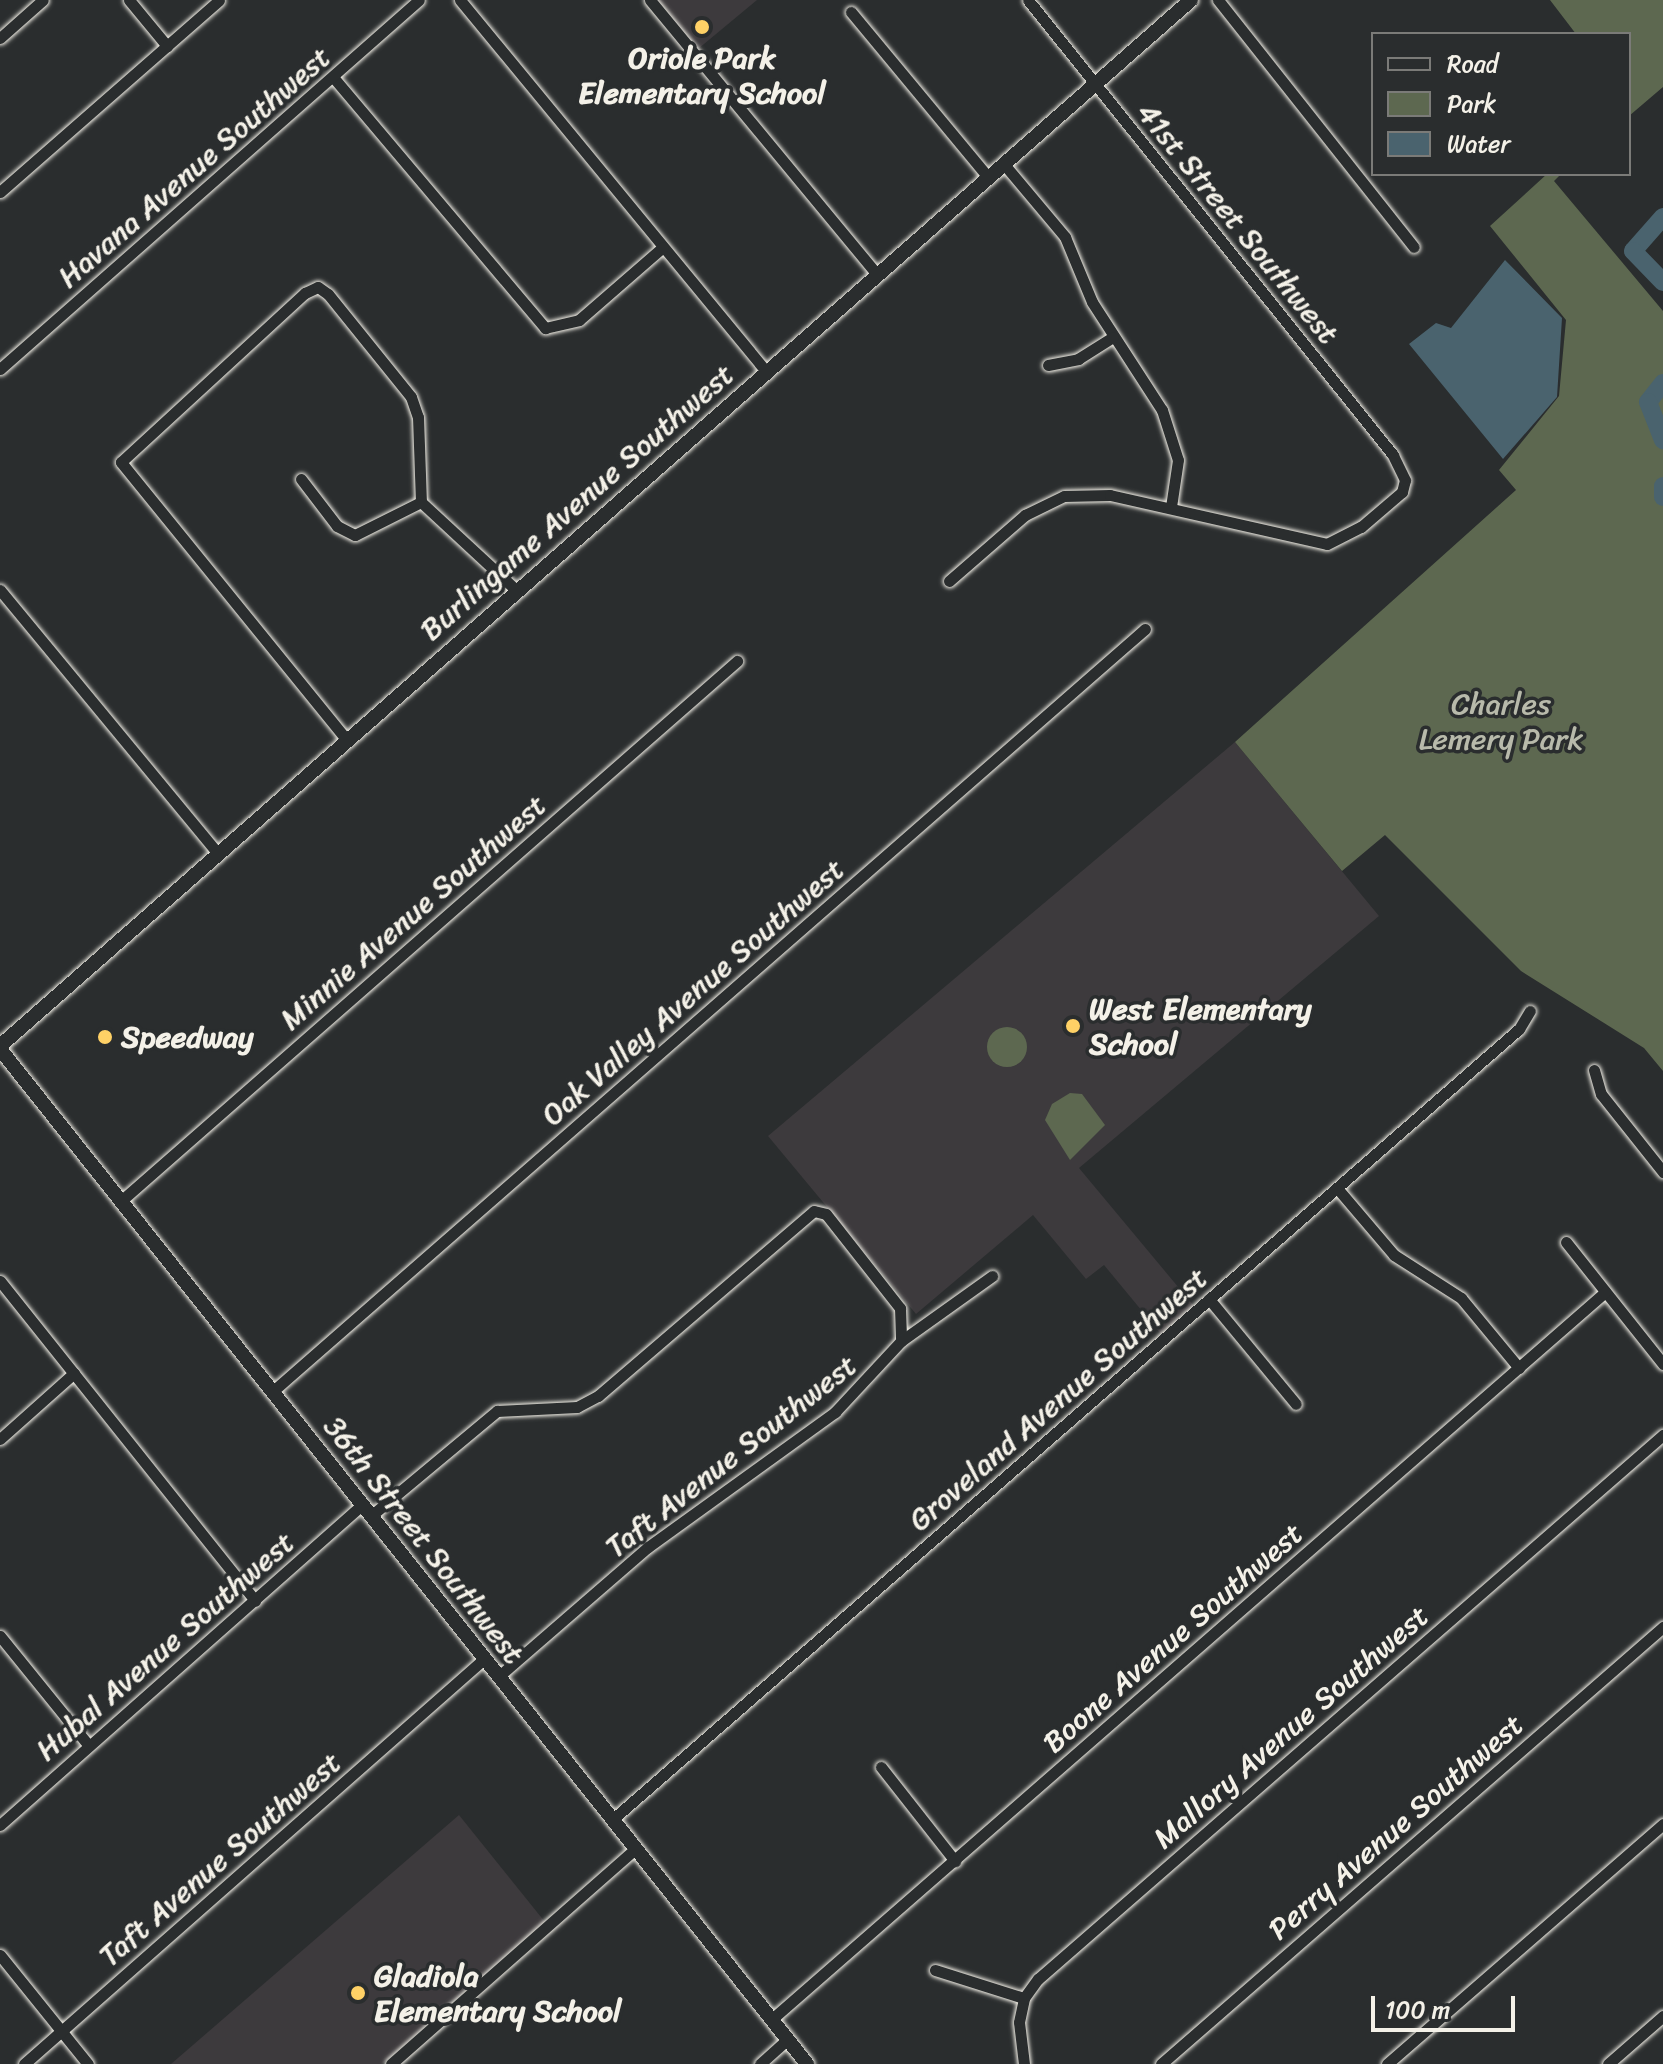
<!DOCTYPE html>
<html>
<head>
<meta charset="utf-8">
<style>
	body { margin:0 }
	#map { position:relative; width:1663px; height:2064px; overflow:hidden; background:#2a2d2e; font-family:Sriracha,sans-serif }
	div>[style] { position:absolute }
	.built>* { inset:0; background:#3d3a3d }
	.green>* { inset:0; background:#5d6850 }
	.round { border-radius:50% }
	.water>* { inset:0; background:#4a636e }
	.river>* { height:18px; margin:-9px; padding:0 9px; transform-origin:9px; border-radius:9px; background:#4a636e }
	.roads { filter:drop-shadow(0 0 2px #f4f1e8) drop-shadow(0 0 2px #f4f1e8) }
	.minor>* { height:11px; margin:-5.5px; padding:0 5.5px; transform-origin:5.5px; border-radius:5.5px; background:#2a2d2e }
	.tertiary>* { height:14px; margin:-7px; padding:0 7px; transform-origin:7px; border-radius:7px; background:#2a2d2e }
	.dots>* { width:22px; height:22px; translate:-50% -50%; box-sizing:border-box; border:4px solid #2a2d2e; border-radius:50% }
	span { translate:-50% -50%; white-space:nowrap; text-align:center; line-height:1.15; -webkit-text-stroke:7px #2a2d2e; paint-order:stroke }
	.poi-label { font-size:30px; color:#f4f1e8; font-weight:700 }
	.left { translate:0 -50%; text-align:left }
	.street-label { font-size:30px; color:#f4f1e8 }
	.park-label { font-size:30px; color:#b8baab }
	.legend { position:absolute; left:1371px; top:32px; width:260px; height:144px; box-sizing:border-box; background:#2a2d2e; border:2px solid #7b7b78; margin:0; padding:10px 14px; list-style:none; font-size:24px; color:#f4f1e8 }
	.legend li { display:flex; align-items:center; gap:16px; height:40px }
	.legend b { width:40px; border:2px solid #7b7b78 }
	.scale { position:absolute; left:1371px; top:1996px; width:144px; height:36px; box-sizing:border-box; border:4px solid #f4f1e8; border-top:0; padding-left:10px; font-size:24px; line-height:28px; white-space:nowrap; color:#f4f1e8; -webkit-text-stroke:6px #2a2d2e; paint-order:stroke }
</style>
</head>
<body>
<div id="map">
	<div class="built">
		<i style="clip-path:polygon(658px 0,757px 0,698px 49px)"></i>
		<i style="clip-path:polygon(1235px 742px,1379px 916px,1079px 1168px,1194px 1306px,1161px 1334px,1104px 1265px,1086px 1279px,1033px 1215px,916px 1314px,768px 1136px)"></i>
		<i style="clip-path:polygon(459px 1815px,545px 1922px,382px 2064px,171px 2064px)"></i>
	</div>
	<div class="green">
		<i style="clip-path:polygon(1550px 0,1663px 0,1663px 87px,1629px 116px,1629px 34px,1576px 34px)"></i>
		<i style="clip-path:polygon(1547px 174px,1561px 174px,1554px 181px,1663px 311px,1663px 1071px,1644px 1048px,1521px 971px,1385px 835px,1342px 871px,1235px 742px,1516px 490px,1499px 470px,1559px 396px,1566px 320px,1490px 226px)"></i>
		<i class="round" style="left:987px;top:1027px;width:40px;height:40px"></i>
		<i style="clip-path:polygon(1070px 1093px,1082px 1094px,1105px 1125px,1070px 1160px,1045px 1120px,1052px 1104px)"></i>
	</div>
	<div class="water">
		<i style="clip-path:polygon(1505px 260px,1562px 318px,1557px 397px,1503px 459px,1409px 344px,1436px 323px,1451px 328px)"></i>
	</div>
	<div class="river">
		<i style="left:1663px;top:217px;width:45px;rotate:131.4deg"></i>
		<i style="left:1633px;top:251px;width:43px;rotate:45.9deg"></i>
		<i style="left:1663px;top:383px;width:24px;rotate:128deg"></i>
		<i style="left:1648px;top:402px;width:41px;rotate:68.5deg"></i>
		<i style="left:1663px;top:486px;width:11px;rotate:90deg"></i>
	</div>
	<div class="roads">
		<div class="minor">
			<i style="left:129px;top:0;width:60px;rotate:50.4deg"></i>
			<i style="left:460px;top:0;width:481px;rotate:50.5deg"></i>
			<i style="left:650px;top:0;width:356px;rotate:50.4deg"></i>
			<i style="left:1218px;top:0;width:315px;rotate:51.6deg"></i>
			<i style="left:851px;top:12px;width:214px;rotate:50.3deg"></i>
			<i style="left:0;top:38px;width:57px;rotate:-41.5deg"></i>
			<i style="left:333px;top:77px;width:329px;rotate:49.8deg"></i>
			<i style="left:545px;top:328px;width:35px;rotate:-13deg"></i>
			<i style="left:579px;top:320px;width:111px;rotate:-41deg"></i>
			<i style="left:1003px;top:163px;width:97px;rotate:50deg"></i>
			<i style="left:1065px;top:237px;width:70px;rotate:67.4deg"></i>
			<i style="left:1092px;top:302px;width:129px;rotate:57.1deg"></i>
			<i style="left:1162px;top:410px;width:52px;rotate:72.3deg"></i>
			<i style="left:1178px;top:460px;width:48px;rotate:98.5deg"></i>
			<i style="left:0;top:192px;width:291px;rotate:-41.2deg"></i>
			<i style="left:1048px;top:365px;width:31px;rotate:-11deg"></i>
			<i style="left:1078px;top:359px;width:41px;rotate:-32.2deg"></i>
			<i style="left:0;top:369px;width:558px;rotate:-41.37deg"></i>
			<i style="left:301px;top:479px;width:59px;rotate:52.5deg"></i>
			<i style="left:337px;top:526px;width:20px;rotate:27deg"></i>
			<i style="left:355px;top:535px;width:74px;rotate:-26.6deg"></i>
			<i style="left:949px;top:581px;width:101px;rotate:-41deg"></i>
			<i style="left:1025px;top:515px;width:43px;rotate:-26deg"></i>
			<i style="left:1064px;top:496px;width:46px;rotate:-1.2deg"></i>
			<i style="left:1110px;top:495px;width:222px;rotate:12.7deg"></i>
			<i style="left:1327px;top:544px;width:38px;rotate:-27deg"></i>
			<i style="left:1361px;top:527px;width:54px;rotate:-40.5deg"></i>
			<i style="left:1402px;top:492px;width:12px;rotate:-76deg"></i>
			<i style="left:1405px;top:480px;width:28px;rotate:-116deg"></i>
			<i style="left:1393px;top:455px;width:583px;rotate:-128.74deg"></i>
			<i style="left:0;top:590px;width:339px;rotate:50.4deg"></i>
			<i style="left:346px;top:739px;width:357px;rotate:-129.1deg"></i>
			<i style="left:121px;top:462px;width:250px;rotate:-42.6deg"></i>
			<i style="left:305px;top:293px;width:14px;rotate:-25deg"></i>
			<i style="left:318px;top:287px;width:12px;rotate:35deg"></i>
			<i style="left:328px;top:294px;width:132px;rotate:51.1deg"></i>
			<i style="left:411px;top:397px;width:21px;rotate:71deg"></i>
			<i style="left:418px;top:417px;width:85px;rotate:88deg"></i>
			<i style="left:421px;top:502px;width:129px;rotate:42.8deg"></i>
			<i style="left:1594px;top:1070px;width:25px;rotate:74deg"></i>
			<i style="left:1601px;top:1094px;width:100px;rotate:51.5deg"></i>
			<i style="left:1337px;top:1188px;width:88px;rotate:49.6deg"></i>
			<i style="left:1394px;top:1255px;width:80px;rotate:32.7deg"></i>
			<i style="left:1461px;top:1298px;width:91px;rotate:50.4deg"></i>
			<i style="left:122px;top:1200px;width:818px;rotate:-41.23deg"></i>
			<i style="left:1566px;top:1242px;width:156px;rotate:51.5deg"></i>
			<i style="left:0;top:1281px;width:409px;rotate:51.4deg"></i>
			<i style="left:1209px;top:1299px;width:136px;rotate:50.4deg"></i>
			<i style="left:273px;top:1391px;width:1158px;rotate:-41.15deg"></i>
			<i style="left:0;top:1439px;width:99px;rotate:-41.7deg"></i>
			<i style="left:372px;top:1515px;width:163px;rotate:-39.8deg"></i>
			<i style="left:497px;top:1411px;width:80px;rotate:-2.9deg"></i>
			<i style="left:577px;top:1407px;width:24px;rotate:-28deg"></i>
			<i style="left:598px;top:1396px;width:284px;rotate:-40.6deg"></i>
			<i style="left:814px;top:1211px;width:12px;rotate:14deg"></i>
			<i style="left:826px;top:1214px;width:120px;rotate:51.8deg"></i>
			<i style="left:900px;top:1308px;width:33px;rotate:88deg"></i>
			<i style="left:0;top:1636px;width:141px;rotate:51deg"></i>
			<i style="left:499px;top:1676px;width:197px;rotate:-40.9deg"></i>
			<i style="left:648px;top:1547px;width:231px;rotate:-35.8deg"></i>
			<i style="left:835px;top:1412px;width:97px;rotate:-47.1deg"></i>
			<i style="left:901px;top:1341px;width:112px;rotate:-35.5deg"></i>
			<i style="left:881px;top:1767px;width:120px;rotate:51.8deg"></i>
			<i style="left:613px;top:1819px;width:1202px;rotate:-41.09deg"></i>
			<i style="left:1519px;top:1029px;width:21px;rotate:-59deg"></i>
			<i style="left:0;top:1825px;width:485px;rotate:-41.5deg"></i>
			<i style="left:0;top:1955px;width:140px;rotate:51.1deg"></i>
			<i style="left:935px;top:1970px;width:93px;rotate:17.5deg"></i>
			<i style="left:772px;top:2019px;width:1106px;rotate:-41.11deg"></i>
			<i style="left:24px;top:2064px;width:614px;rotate:-41.37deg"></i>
			<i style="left:391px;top:2064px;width:327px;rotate:-41.4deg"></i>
			<i style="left:760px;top:2064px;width:38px;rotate:-42deg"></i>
			<i style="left:1024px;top:2064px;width:42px;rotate:-96.8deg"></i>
			<i style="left:1019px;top:2022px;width:25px;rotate:-78deg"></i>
			<i style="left:1024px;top:1998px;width:24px;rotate:-54deg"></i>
			<i style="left:1038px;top:1979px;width:829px;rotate:-41.04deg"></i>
			<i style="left:1161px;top:2064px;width:666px;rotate:-41.04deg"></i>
			<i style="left:1387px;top:2064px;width:366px;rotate:-41deg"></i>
			<i style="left:1608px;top:2064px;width:73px;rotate:-41.1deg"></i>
		</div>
		<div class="tertiary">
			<i style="left:0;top:1046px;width:1585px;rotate:-41.29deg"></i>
			<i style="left:0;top:1049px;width:1297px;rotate:51.51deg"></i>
		</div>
	</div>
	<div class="dots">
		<i style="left:702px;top:27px;background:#ffd166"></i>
		<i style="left:1073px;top:1026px;background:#ffd166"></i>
		<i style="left:105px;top:1037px;background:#ffd166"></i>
		<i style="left:358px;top:1993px;background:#ffd166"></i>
	</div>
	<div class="poi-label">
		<span style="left:702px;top:75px">Oriole Park<br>Elementary School</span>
		<span class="left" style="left:1089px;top:1026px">West Elementary<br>School</span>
		<span class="left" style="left:121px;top:1037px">Speedway</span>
		<span class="left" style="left:374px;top:1993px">Gladiola<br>Elementary School</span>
	</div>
	<div class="street-label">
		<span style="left:194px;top:167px;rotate:-41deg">Havana Avenue Southwest</span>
		<span style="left:1238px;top:223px;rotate:51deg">41st Street Southwest</span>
		<span style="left:577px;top:502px;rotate:-41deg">Burlingame Avenue Southwest</span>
		<span style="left:413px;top:912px;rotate:-41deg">Minnie Avenue Southwest</span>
		<span style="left:693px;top:992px;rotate:-41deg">Oak Valley Avenue Southwest</span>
		<span style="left:1058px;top:1399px;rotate:-41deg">Groveland Avenue Southwest</span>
		<span style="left:731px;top:1456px;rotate:-38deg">Taft Avenue Southwest</span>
		<span style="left:424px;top:1540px;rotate:52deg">36th Street Southwest</span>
		<span style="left:1173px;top:1638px;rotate:-41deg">Boone Avenue Southwest</span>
		<span style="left:165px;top:1646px;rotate:-41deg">Hubal Avenue Southwest</span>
		<span style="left:1291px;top:1727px;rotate:-41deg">Mallory Avenue Southwest</span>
		<span style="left:1396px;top:1827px;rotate:-41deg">Perry Avenue Southwest</span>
		<span style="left:220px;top:1859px;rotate:-41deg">Taft Avenue Southwest</span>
	</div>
	<div class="park-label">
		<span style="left:1501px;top:721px">Charles<br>Lemery Park</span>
	</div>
	<ul class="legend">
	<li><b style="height:10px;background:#2a2d2e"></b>Road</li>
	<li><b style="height:22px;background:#5d6850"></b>Park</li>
	<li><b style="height:22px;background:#4a636e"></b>Water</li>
	</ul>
	<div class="scale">100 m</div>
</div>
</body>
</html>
